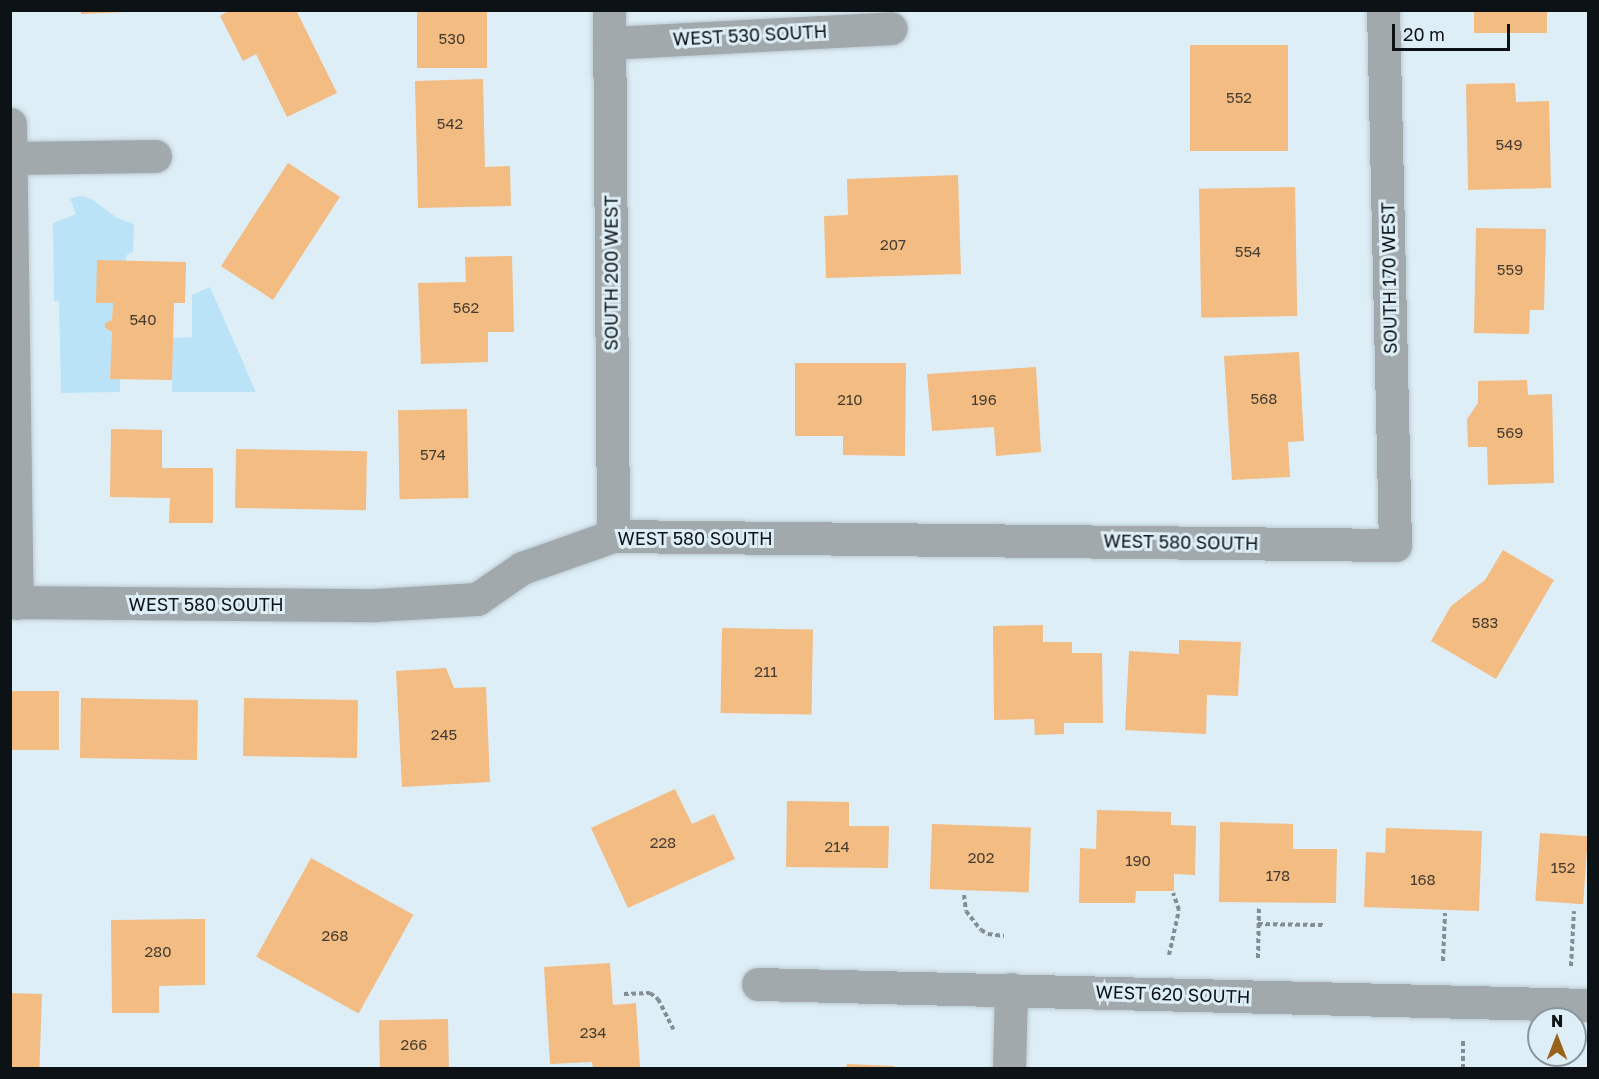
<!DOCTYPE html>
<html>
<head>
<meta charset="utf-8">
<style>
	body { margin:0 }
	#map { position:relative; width:1599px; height:1079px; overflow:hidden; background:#deeef7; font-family:"Golos Text",sans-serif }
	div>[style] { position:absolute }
	.green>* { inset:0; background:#bbe3f8 }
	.building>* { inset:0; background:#f2bc82; transform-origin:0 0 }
	.path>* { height:4px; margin-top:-2px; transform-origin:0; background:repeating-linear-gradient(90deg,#828d94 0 4.5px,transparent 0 7.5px) }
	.roads { filter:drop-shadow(0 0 2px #bccbd3) drop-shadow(0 0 2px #bccbd3) }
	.street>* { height:33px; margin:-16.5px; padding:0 16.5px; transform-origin:16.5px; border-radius:16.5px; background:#a2a9ac }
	span { translate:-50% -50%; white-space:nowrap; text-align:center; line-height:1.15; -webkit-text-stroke:6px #deeef7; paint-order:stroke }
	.number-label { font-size:15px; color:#463c30 }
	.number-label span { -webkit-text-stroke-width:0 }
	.street-label { font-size:18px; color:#0c1215 }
	.frame { position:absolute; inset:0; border:12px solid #0c1215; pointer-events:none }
	.north { position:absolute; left:1527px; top:1007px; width:60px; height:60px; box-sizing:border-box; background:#deeef7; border:2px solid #8a969d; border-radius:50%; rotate:0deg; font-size:16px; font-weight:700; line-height:24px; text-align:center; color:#0c1215 }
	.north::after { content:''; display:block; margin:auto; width:21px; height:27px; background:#98621b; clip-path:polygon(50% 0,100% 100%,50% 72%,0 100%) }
	.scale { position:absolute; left:1392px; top:24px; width:118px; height:27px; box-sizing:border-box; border:3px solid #0c1215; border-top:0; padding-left:8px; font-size:18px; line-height:21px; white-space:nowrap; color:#0c1215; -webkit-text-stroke:4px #deeef7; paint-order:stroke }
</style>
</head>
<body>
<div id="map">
	<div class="green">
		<i style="clip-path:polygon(83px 196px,93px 200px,117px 218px,134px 224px,133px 252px,127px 255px,125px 261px,97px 260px,113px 303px,112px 320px,105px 323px,105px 328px,112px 332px,110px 379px,120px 379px,120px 392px,61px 393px,59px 301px,54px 301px,53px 223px,76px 214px,70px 198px)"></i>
		<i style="clip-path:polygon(210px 287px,256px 392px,172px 392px,173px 338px,192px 337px,192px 295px)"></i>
	</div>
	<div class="building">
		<i style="clip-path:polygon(81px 10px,127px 10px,127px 12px,81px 14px)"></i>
		<i style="clip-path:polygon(230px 10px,296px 10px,337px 93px,287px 117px,256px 54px,243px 61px,220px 16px)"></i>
		<i style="left:417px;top:10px;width:70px;height:58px"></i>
		<i style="left:1474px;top:10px;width:73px;height:23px"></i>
		<i style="left:1190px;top:45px;width:98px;height:106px"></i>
		<i style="clip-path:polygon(483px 79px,485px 167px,510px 166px,511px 206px,418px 208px,415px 81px)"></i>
		<i style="clip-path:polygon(1515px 83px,1516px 102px,1549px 101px,1551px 188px,1468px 190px,1466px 84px)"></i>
		<i style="left:288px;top:163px;width:62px;height:123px;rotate:33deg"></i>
		<i style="clip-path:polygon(958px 175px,961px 274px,826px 278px,824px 216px,848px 215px,847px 179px)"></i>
		<i style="left:1295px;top:187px;width:129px;height:96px;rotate:89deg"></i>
		<i style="clip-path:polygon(1476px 228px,1546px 229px,1544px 310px,1530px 310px,1529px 334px,1474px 333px)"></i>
		<i style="clip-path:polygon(512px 256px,514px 332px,488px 332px,488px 362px,421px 364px,418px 283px,466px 282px,465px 257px)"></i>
		<i style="clip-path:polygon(97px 260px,186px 262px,185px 303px,174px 303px,172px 380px,110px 379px,112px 332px,105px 328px,105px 323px,112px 320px,113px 303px,96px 303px)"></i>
		<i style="clip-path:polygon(1299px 352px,1304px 441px,1288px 442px,1290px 477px,1232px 480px,1224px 356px)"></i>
		<i style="clip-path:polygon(795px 363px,906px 363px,905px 456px,843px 455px,843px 436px,795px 436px)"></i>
		<i style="clip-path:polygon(1036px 367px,1041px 452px,996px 456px,994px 427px,932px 431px,927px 374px)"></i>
		<i style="clip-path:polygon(1527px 380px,1528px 395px,1552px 394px,1554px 483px,1488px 485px,1487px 447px,1468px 447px,1467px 419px,1478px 403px,1478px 381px)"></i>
		<i style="left:467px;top:409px;width:89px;height:69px;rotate:89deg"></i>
		<i style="clip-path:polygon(111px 429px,162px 430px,162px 468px,213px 468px,213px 523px,169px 523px,170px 498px,110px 497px)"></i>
		<i style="left:236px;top:449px;width:131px;height:59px;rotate:1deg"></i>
		<i style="clip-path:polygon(1503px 550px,1554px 580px,1496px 679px,1431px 641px,1451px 606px,1485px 580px)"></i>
		<i style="clip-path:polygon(1043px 625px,1043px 642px,1072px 642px,1072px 653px,1102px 653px,1103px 723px,1064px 723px,1064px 734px,1035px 735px,1034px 719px,994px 720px,993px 626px)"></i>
		<i style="left:722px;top:628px;width:91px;height:85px;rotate:1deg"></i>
		<i style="clip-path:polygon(1179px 640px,1241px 642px,1238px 696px,1207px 695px,1206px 734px,1125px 730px,1129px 651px,1179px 654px)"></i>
		<i style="clip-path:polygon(446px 668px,454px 688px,486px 687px,490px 782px,402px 787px,396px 671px)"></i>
		<i style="left:10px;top:691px;width:49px;height:59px"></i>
		<i style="left:81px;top:698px;width:117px;height:60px;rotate:1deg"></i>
		<i style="left:244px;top:698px;width:114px;height:58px;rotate:1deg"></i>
		<i style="clip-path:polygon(675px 789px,692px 824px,714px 814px,735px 859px,628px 908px,591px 828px)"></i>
		<i style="clip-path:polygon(787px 801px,849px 802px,849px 826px,889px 826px,888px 868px,786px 867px)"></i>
		<i style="clip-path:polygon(1097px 810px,1171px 812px,1171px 825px,1196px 826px,1195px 875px,1174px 874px,1174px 891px,1136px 891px,1135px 903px,1079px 903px,1080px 848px,1096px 849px)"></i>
		<i style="clip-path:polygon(1220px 822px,1293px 824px,1293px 849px,1337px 849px,1336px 903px,1219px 902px)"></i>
		<i style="left:932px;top:824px;width:99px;height:65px;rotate:2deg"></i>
		<i style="clip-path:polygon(1386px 828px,1482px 831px,1479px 911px,1364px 907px,1366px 852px,1385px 853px)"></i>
		<i style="left:1540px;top:833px;width:48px;height:68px;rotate:4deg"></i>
		<i style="left:311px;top:858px;width:117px;height:113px;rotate:29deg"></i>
		<i style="clip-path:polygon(205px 919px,205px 985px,159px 986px,159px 1013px,112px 1013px,111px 920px)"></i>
		<i style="clip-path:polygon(610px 963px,613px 1005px,636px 1003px,640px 1068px,593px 1068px,592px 1062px,550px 1064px,544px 967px)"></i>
		<i style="left:10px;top:993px;width:32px;height:75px;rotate:2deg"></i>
		<i style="left:448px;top:1019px;width:49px;height:69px;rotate:89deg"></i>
		<i style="clip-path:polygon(847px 1064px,894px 1066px,894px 1068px,846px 1068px)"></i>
	</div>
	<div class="path">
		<i style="left:964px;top:895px;width:16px;rotate:83deg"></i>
		<i style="left:966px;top:911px;width:24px;rotate:52deg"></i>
		<i style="left:981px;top:930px;width:8px;rotate:30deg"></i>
		<i style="left:988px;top:934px;width:16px;rotate:7deg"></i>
		<i style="left:1258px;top:924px;width:65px;rotate:0.9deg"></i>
		<i style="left:1169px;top:955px;width:46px;rotate:-77.5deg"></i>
		<i style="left:1179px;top:910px;width:18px;rotate:-109deg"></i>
		<i style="left:1258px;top:958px;width:52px;rotate:-88.9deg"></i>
		<i style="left:1443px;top:961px;width:48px;rotate:-87.6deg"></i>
		<i style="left:1571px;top:966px;width:55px;rotate:-86.9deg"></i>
		<i style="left:624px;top:994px;width:26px;rotate:-2deg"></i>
		<i style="left:650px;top:993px;width:10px;rotate:37deg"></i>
		<i style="left:658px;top:999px;width:34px;rotate:63deg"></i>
		<i style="left:1463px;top:1068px;width:29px;rotate:-90deg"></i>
	</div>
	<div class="roads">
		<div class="street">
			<i style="left:609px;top:10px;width:526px;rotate:89.56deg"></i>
			<i style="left:609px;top:43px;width:282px;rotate:-3deg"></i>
			<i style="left:10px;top:124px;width:479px;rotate:89.2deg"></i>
			<i style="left:11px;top:158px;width:144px;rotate:-0.8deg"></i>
			<i style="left:10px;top:602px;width:366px;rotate:0.5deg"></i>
			<i style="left:376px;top:605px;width:101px;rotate:-3.4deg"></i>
			<i style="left:477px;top:599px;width:55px;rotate:-34.6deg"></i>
			<i style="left:522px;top:568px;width:96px;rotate:-19.4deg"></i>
			<i style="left:613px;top:536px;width:782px;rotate:0.66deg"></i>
			<i style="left:1395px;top:545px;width:535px;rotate:-91.28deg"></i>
			<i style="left:758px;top:984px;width:830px;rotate:1.45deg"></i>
			<i style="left:1009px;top:1068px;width:79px;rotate:-88.5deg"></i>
		</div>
	</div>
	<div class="number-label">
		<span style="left:452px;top:39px">530</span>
		<span style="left:1239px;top:98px">552</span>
		<span style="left:450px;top:124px">542</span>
		<span style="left:1509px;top:145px">549</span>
		<span style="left:893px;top:245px">207</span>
		<span style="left:1248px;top:252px">554</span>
		<span style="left:1510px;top:270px">559</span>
		<span style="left:466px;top:308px">562</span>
		<span style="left:143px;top:320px">540</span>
		<span style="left:1264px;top:399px">568</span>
		<span style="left:850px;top:400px">210</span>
		<span style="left:984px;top:400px">196</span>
		<span style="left:1510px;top:433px">569</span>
		<span style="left:433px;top:455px">574</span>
		<span style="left:1485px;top:623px">583</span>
		<span style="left:766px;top:672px">211</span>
		<span style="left:444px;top:735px">245</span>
		<span style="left:663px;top:843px">228</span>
		<span style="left:837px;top:847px">214</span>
		<span style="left:981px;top:858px">202</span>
		<span style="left:1138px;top:861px">190</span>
		<span style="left:1563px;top:868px">152</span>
		<span style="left:1278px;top:876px">178</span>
		<span style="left:1423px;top:880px">168</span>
		<span style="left:335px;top:936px">268</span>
		<span style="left:158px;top:952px">280</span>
		<span style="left:593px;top:1033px">234</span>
		<span style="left:414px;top:1045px">266</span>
	</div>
	<div class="street-label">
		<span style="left:750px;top:35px;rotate:-3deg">WEST 530 SOUTH</span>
		<span style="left:611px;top:273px;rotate:-90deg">SOUTH 200 WEST</span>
		<span style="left:1389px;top:278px;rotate:-91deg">SOUTH 170 WEST</span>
		<span style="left:695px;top:538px">WEST 580 SOUTH</span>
		<span style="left:1181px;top:542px;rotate:1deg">WEST 580 SOUTH</span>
		<span style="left:206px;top:604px">WEST 580 SOUTH</span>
		<span style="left:1173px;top:994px;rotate:2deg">WEST 620 SOUTH</span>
	</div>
	<div class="frame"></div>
	<div class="north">N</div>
	<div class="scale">20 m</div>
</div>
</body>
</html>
